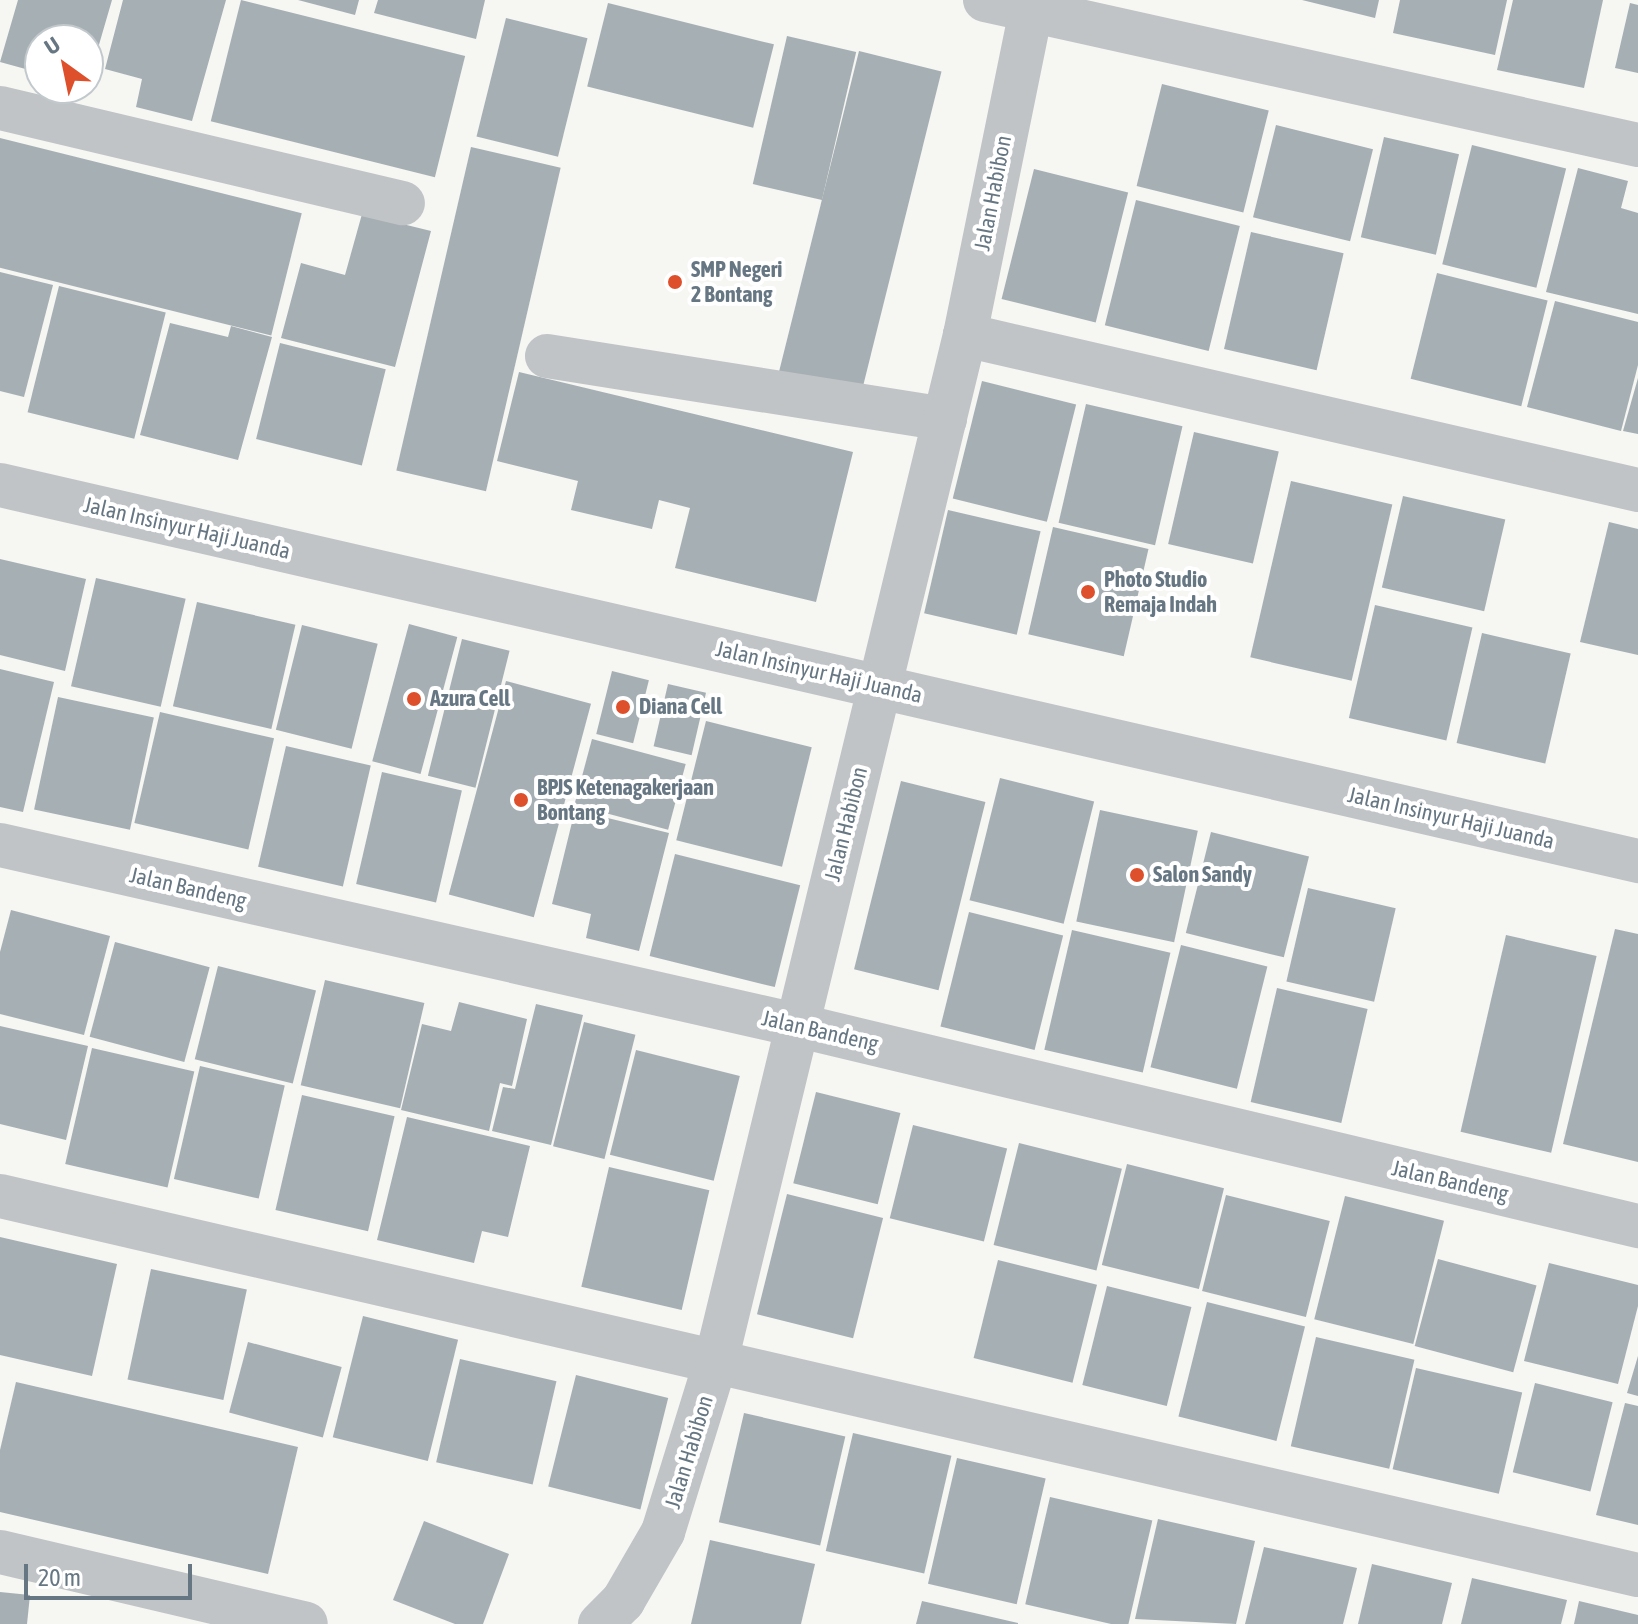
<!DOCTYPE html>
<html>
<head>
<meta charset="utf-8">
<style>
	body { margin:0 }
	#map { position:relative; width:1638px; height:1624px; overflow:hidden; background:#f6f6f3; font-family:"Asap Condensed",sans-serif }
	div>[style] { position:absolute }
	.building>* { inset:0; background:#a6afb4; transform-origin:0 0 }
	.minor>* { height:44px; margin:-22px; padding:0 22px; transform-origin:22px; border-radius:22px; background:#c0c4c7 }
	.dots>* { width:22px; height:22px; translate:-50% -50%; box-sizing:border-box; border:4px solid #fff; border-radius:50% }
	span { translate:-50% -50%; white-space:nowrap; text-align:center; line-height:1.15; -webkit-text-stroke:8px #fff; paint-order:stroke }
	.street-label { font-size:22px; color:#667783 }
	.poi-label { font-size:22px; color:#667783; font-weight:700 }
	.left { translate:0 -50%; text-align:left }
	.north { position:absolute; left:24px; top:24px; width:80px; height:80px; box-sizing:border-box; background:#fff; border:2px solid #c2c9cd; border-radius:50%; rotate:327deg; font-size:22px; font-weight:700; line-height:32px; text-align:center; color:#667783 }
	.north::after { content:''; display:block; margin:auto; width:28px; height:36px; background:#de502c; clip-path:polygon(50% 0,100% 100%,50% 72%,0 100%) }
	.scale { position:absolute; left:24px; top:1564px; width:168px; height:36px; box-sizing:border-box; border:4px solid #667783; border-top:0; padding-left:10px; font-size:24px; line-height:28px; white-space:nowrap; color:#667783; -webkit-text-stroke:6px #fff; paint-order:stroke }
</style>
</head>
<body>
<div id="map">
	<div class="building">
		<i style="clip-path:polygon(18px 0,112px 0,89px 79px,88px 40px,40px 40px,40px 73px,0 62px)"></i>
		<i style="clip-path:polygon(123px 0,226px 0,192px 121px,136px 107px,142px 79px,105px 69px)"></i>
		<i style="left:241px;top:0;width:231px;height:125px;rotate:14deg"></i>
		<i style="clip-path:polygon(298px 0,359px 0,355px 15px)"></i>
		<i style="clip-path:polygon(378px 0,485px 0,476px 39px,374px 13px)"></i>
		<i style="clip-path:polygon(1302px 0,1379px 0,1375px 18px)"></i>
		<i style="clip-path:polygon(1400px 0,1507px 0,1495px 55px,1393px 33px)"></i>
		<i style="clip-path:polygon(1513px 0,1603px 0,1584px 88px,1497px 70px)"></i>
		<i style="left:608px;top:3px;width:171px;height:86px;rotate:14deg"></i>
		<i style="clip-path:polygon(1630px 3px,1638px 5px,1638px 73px,1615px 68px)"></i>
		<i style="left:506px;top:18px;width:84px;height:122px;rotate:14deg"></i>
		<i style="left:787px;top:36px;width:71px;height:152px;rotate:13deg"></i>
		<i style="left:859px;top:51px;width:85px;height:343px;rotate:14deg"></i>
		<i style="left:1162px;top:84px;width:110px;height:105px;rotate:14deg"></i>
		<i style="left:1276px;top:125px;width:100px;height:95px;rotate:14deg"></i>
		<i style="left:1384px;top:137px;width:77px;height:103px;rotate:13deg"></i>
		<i style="left:0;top:138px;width:311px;height:126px;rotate:14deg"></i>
		<i style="left:1472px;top:145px;width:97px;height:123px;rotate:14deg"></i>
		<i style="left:471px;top:147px;width:92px;height:332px;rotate:13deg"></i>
		<i style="clip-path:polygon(1578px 168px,1628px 181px,1621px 208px,1638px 213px,1638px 314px,1546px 292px)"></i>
		<i style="left:1034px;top:169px;width:97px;height:134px;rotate:14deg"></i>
		<i style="left:1136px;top:200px;width:107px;height:129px;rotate:14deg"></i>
		<i style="clip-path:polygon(362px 214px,431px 231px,395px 367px,281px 338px,301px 263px,345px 275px)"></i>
		<i style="left:1251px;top:232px;width:95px;height:120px;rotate:13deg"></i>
		<i style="clip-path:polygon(0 272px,53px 285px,24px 397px,0 391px)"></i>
		<i style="left:1437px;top:273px;width:114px;height:109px;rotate:14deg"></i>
		<i style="left:59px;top:286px;width:110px;height:130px;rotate:14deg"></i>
		<i style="clip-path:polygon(1555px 301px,1638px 322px,1638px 365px,1621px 431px,1527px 407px)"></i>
		<i style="clip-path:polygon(170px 323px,228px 337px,231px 326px,272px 337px,238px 460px,140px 435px)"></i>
		<i style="left:280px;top:343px;width:109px;height:99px;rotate:14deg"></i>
		<i style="clip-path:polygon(519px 372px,853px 452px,816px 602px,675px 568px,690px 508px,659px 500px,652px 529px,571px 510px,578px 481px,497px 461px)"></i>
		<i style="clip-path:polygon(1638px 378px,1638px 434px,1623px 431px)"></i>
		<i style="left:982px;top:381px;width:97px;height:121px;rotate:14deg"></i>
		<i style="left:1086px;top:404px;width:99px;height:122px;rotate:13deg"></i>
		<i style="left:1194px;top:432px;width:87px;height:115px;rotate:13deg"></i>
		<i style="left:1291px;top:481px;width:104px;height:181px;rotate:13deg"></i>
		<i style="left:1403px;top:496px;width:105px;height:94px;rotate:13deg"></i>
		<i style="left:948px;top:510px;width:95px;height:106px;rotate:13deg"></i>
		<i style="clip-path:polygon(1609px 522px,1638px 529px,1638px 655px,1580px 642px)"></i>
		<i style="left:1053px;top:527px;width:98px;height:110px;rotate:13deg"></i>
		<i style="clip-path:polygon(0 559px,86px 579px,65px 671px,0 655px)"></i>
		<i style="left:96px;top:578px;width:92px;height:111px;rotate:13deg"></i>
		<i style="left:197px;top:602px;width:101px;height:107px;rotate:13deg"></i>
		<i style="left:1375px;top:605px;width:100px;height:116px;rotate:13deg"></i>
		<i style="left:409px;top:624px;width:50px;height:142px;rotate:15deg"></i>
		<i style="left:302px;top:625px;width:78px;height:108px;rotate:14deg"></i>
		<i style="left:1482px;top:633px;width:91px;height:113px;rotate:13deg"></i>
		<i style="left:462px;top:639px;width:49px;height:141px;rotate:14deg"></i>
		<i style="clip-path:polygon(0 669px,54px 682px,23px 812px,0 807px)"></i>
		<i style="left:612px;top:671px;width:38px;height:65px;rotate:14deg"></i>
		<i style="left:506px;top:681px;width:88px;height:221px;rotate:15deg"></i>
		<i style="left:668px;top:684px;width:39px;height:64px;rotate:13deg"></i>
		<i style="left:58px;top:697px;width:98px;height:115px;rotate:12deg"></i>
		<i style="left:160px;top:712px;width:117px;height:114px;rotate:13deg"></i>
		<i style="left:706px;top:721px;width:109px;height:123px;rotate:14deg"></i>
		<i style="left:592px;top:739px;width:97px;height:68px;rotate:15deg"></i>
		<i style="left:286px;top:746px;width:87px;height:124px;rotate:13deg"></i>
		<i style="left:382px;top:772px;width:82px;height:115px;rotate:13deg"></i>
		<i style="left:1000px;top:778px;width:97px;height:126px;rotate:14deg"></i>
		<i style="left:901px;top:781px;width:87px;height:194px;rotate:14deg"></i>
		<i style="clip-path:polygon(575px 810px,669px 833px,639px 951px,586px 938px,591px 914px,552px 904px)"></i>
		<i style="left:1100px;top:810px;width:100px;height:114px;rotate:12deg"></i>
		<i style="left:1211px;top:832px;width:101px;height:104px;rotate:14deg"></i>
		<i style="left:675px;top:854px;width:129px;height:105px;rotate:14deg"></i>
		<i style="left:1308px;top:888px;width:90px;height:96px;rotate:13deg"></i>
		<i style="clip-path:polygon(11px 910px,110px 936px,84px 1035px,0 1014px,0 952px)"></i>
		<i style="left:969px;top:912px;width:97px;height:118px;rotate:14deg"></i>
		<i style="clip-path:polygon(1615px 929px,1638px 934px,1638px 1162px,1563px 1144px)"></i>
		<i style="left:1072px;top:930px;width:101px;height:123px;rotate:13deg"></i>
		<i style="left:1506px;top:935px;width:93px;height:202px;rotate:13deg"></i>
		<i style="left:115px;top:942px;width:98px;height:98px;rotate:15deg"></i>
		<i style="left:1181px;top:945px;width:89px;height:126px;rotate:14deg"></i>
		<i style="left:218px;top:966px;width:101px;height:96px;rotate:14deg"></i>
		<i style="left:325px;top:980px;width:102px;height:108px;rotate:13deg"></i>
		<i style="left:1277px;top:988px;width:93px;height:117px;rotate:13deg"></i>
		<i style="clip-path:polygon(459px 1002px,527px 1019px,512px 1086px,500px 1083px,489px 1131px,401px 1110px,422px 1024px,451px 1031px)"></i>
		<i style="clip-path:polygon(536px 1004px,583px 1015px,551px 1145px,492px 1131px,503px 1087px,515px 1089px)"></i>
		<i style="left:584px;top:1022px;width:53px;height:128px;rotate:14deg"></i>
		<i style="clip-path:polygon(0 1026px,88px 1046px,66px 1140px,0 1124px)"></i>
		<i style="left:92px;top:1048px;width:105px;height:119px;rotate:13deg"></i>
		<i style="left:636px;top:1050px;width:107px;height:108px;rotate:14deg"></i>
		<i style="left:200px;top:1066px;width:87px;height:116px;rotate:13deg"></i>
		<i style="left:816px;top:1092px;width:87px;height:94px;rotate:14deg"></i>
		<i style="left:302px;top:1095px;width:95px;height:118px;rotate:13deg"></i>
		<i style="clip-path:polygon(407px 1117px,530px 1146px,508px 1237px,482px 1231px,474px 1263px,377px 1240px)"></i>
		<i style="left:913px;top:1125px;width:97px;height:96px;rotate:14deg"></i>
		<i style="left:1019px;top:1143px;width:106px;height:105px;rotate:14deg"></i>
		<i style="left:1127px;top:1164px;width:100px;height:104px;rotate:14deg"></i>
		<i style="left:609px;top:1167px;width:103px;height:123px;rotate:13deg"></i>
		<i style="left:787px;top:1194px;width:99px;height:124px;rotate:14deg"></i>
		<i style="left:1226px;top:1195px;width:107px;height:99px;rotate:14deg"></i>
		<i style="left:1345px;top:1196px;width:102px;height:127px;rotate:14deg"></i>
		<i style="clip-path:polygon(0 1237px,117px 1264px,92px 1376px,0 1355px)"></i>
		<i style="left:1438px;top:1259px;width:102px;height:90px;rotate:15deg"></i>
		<i style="left:998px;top:1260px;width:102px;height:101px;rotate:14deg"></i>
		<i style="clip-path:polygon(1549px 1263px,1638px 1285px,1638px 1306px,1618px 1384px,1524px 1361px)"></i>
		<i style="left:151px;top:1269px;width:98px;height:113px;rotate:12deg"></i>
		<i style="left:1107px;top:1286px;width:87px;height:102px;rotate:14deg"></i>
		<i style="left:1207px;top:1302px;width:101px;height:118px;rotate:14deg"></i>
		<i style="left:363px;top:1316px;width:98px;height:125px;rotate:14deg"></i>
		<i style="left:1316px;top:1337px;width:101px;height:112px;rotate:13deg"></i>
		<i style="left:248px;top:1342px;width:97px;height:73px;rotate:15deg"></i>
		<i style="clip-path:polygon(1638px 1356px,1638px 1396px,1627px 1393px)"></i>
		<i style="left:460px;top:1359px;width:99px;height:106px;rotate:13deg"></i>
		<i style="left:1416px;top:1368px;width:109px;height:104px;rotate:13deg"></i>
		<i style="left:576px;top:1375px;width:95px;height:115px;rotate:14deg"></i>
		<i style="clip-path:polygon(16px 1382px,298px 1447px,268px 1574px,0 1512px,0 1450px)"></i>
		<i style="left:1535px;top:1383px;width:80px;height:92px;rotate:14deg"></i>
		<i style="clip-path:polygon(1625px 1403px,1638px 1406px,1638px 1525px,1596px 1515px)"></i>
		<i style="left:744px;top:1413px;width:104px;height:112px;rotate:13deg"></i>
		<i style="left:853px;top:1433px;width:101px;height:121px;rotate:13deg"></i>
		<i style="left:957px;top:1458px;width:91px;height:129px;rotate:13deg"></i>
		<i style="left:1050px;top:1497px;width:105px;height:110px;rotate:13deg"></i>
		<i style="clip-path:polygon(1158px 1519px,1255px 1541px,1236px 1624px,1135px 1619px)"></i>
		<i style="clip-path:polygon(424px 1521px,509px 1554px,483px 1624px,455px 1624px,393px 1600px)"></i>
		<i style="clip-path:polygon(710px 1540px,815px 1564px,801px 1624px,691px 1624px)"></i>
		<i style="clip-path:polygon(1264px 1547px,1357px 1568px,1343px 1624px,1245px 1624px)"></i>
		<i style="clip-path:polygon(1372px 1564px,1452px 1583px,1442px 1624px,1358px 1624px)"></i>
		<i style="clip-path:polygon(1472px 1578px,1567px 1600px,1561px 1624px,1461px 1624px)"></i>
		<i style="clip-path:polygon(0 1592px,30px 1595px,27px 1624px,0 1624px)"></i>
		<i style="clip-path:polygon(922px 1601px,1018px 1623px,1018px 1624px,916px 1624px)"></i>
		<i style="clip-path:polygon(1579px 1601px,1638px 1615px,1638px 1624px,1574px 1624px)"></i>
	</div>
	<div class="minor">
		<i style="left:985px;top:0;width:669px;rotate:12.52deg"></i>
		<i style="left:0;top:108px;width:414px;rotate:13.3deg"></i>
		<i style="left:965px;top:335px;width:691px;rotate:12.97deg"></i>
		<i style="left:547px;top:356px;width:403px;rotate:9deg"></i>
		<i style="left:0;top:485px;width:1681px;rotate:12.93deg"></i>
		<i style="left:0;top:845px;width:816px;rotate:12.74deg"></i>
		<i style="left:796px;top:1025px;width:866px;rotate:13.43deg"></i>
		<i style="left:0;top:1196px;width:1681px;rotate:13.03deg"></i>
		<i style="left:0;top:1552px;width:314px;rotate:13.2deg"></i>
		<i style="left:600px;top:1624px;width:33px;rotate:-45deg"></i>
		<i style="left:623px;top:1601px;width:80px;rotate:-59.9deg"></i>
		<i style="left:663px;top:1532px;width:179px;rotate:-72.8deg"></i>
		<i style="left:716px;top:1361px;width:1056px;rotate:-76.36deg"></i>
		<i style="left:965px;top:335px;width:342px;rotate:-78.5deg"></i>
	</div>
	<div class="dots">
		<i style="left:675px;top:282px;background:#de502c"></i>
		<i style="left:1088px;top:592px;background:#de502c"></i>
		<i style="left:414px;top:699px;background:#de502c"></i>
		<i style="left:623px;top:707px;background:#de502c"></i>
		<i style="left:521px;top:800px;background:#de502c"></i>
		<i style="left:1137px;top:875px;background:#de502c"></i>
	</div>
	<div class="street-label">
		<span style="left:993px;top:193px;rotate:-79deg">Jalan Habibon</span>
		<span style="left:187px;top:528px;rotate:13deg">Jalan Insinyur Haji Juanda</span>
		<span style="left:819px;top:672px;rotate:13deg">Jalan Insinyur Haji Juanda</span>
		<span style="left:1451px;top:818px;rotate:13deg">Jalan Insinyur Haji Juanda</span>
		<span style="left:846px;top:824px;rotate:-76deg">Jalan Habibon</span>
		<span style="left:188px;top:888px;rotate:13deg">Jalan Bandeng</span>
		<span style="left:820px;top:1031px;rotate:13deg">Jalan Bandeng</span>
		<span style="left:1450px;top:1181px;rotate:13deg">Jalan Bandeng</span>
		<span style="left:689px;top:1452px;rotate:-73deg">Jalan Habibon</span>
	</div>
	<div class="poi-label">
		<span class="left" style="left:691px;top:282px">SMP Negeri<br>2 Bontang</span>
		<span class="left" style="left:1104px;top:592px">Photo Studio<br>Remaja Indah</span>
		<span class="left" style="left:430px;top:699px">Azura Cell</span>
		<span class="left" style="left:639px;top:707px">Diana Cell</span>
		<span class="left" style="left:537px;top:800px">BPJS Ketenagakerjaan<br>Bontang</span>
		<span class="left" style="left:1153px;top:875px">Salon Sandy</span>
	</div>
	<div class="north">U</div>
	<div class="scale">20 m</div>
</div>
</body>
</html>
